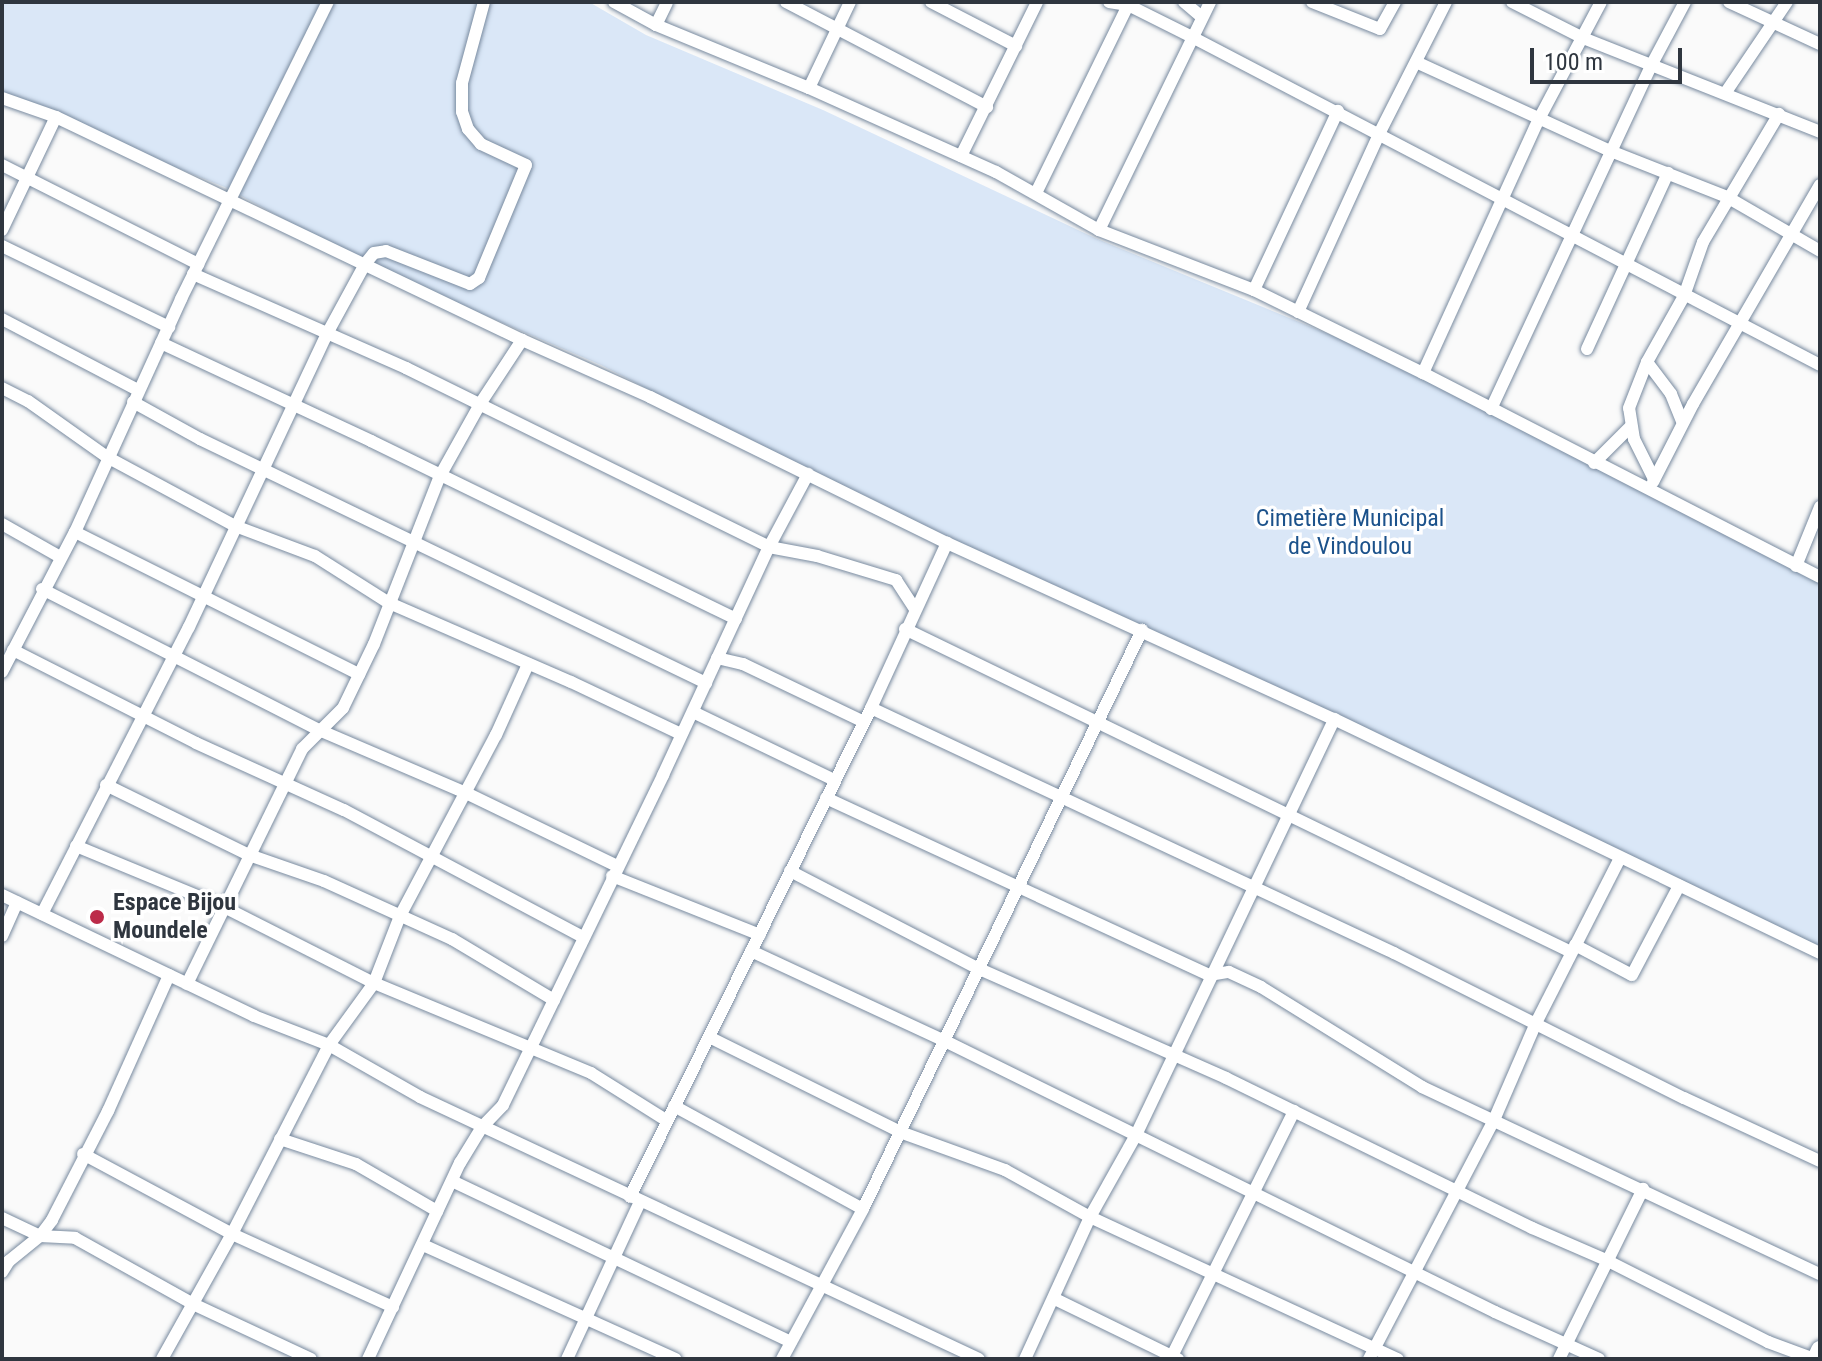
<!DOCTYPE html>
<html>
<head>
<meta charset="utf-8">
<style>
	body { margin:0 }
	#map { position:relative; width:1822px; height:1361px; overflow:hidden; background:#fafafa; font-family:"Roboto Condensed",sans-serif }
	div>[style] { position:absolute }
	.green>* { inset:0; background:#dae7f7 }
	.roads { filter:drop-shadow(0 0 2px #788a9f) drop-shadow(0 0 2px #788a9f) }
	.minor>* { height:12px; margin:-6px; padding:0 6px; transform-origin:6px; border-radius:6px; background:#fff }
	.highway>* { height:18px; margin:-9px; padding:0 9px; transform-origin:9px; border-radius:9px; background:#fff }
	.dots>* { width:22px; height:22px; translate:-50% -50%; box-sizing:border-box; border:4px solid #fff; border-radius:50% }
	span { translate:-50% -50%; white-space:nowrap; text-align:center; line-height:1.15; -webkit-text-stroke:7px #fff; paint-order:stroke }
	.park-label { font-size:24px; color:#1c528b }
	.poi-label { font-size:24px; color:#2f363f; font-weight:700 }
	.left { translate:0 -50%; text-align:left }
	.frame { position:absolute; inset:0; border:4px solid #2f363f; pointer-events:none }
	.scale { position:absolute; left:1530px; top:48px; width:152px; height:36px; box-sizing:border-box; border:4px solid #2f363f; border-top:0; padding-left:10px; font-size:24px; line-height:28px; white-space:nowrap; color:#2f363f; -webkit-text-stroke:6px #fff; paint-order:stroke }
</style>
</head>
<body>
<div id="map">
	<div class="green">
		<i style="clip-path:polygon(2px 2px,589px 2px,646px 35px,823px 110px,1095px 238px,1423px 373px,1820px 576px,1820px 946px,1581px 839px,947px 543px,601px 365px,365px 264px,227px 188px,5px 99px,2px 97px)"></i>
	</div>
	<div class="roads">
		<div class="minor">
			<i style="left:614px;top:2px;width:48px;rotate:28.7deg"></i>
			<i style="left:656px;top:25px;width:165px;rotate:22.4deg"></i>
			<i style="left:809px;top:88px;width:205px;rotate:24.2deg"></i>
			<i style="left:996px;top:172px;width:118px;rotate:29.4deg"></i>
			<i style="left:1099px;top:230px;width:166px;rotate:21.2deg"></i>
			<i style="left:1254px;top:290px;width:188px;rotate:26.2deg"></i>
			<i style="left:1423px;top:373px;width:446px;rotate:27.2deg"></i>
			<i style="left:786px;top:2px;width:227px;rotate:27.6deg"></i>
			<i style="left:931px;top:2px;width:96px;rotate:27.4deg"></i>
			<i style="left:1109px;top:2px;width:19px;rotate:9deg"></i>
			<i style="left:1128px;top:5px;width:72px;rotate:26.6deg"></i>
			<i style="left:1192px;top:37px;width:708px;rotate:27.58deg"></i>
			<i style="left:1184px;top:2px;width:23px;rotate:40deg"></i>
			<i style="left:1312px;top:2px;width:73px;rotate:21.7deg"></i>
			<i style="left:1380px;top:29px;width:31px;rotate:-61deg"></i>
			<i style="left:1512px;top:2px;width:80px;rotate:26.9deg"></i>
			<i style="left:1583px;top:38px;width:255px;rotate:21.6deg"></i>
			<i style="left:1729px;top:2px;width:100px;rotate:24.8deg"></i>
			<i style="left:656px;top:25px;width:25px;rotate:-64deg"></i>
			<i style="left:1416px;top:62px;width:217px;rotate:24.6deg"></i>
			<i style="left:1613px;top:152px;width:123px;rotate:21.5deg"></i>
			<i style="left:1727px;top:197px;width:108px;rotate:30.1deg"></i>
			<i style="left:809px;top:88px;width:95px;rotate:-64.5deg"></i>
			<i style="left:1726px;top:92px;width:109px;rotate:-55.9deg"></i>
			<i style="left:2px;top:98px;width:57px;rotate:19.4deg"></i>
			<i style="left:56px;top:117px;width:517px;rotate:25.57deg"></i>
			<i style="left:522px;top:340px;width:140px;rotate:24deg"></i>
			<i style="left:650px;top:397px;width:331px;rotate:26.2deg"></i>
			<i style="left:947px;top:543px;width:425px;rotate:24.5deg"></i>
			<i style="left:1334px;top:719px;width:539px;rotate:25.71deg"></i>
			<i style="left:961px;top:156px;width:172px;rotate:-63.7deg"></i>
			<i style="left:2px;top:165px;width:220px;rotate:26.8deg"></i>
			<i style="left:1036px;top:193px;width:209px;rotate:-63.9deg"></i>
			<i style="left:2px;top:230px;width:125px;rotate:-64.5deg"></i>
			<i style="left:1099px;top:230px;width:254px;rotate:-64deg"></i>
			<i style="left:2px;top:246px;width:186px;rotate:25.9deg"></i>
			<i style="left:193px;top:274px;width:233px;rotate:23.8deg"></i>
			<i style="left:406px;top:368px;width:405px;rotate:26.2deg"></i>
			<i style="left:769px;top:547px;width:49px;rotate:10.6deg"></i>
			<i style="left:817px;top:556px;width:83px;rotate:16.9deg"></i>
			<i style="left:896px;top:580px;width:35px;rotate:57deg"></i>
			<i style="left:1254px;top:290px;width:198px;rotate:-64.9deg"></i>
			<i style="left:1298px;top:312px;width:196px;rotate:-65.5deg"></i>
			<i style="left:1379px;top:134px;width:148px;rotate:-63.1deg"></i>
			<i style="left:2px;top:319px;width:153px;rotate:27.6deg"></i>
			<i style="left:161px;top:343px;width:232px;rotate:25deg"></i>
			<i style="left:371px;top:441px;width:406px;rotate:26deg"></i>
			<i style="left:1587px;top:349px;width:194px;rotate:-65.3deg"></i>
			<i style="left:1647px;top:362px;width:40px;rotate:53deg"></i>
			<i style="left:1671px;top:394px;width:31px;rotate:68deg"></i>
			<i style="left:1423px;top:373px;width:279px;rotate:-65.5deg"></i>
			<i style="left:1539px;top:119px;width:132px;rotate:-62.1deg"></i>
			<i style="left:2px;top:388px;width:29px;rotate:27deg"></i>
			<i style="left:28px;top:401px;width:97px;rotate:35.3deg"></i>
			<i style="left:107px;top:457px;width:145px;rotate:28.3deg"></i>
			<i style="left:235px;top:526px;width:85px;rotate:20.6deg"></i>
			<i style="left:315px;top:556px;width:88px;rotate:32.4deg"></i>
			<i style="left:389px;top:603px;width:198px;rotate:23.5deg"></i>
			<i style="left:571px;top:682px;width:122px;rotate:25.3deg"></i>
			<i style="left:133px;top:402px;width:77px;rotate:28.9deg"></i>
			<i style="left:200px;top:439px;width:562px;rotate:25.74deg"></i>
			<i style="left:1491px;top:409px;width:381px;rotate:-65deg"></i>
			<i style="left:1652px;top:64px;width:70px;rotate:-62deg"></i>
			<i style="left:1594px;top:463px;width:51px;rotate:-45deg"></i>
			<i style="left:1654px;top:479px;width:45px;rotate:-116.6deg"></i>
			<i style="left:1634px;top:439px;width:31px;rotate:-99deg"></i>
			<i style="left:1629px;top:408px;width:49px;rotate:-68.6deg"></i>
			<i style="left:1647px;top:362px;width:76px;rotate:-60.7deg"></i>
			<i style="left:1684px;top:296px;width:57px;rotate:-70.6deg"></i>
			<i style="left:1703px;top:242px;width:149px;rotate:-59.3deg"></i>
			<i style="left:1653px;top:482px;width:88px;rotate:-62.9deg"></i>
			<i style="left:1693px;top:404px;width:253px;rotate:-59.9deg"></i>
			<i style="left:2px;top:524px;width:67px;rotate:29.6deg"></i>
			<i style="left:75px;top:532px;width:318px;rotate:26.6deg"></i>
			<i style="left:1796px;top:566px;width:64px;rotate:-67.9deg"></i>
			<i style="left:42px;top:589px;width:311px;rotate:27deg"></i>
			<i style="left:319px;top:730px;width:158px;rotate:23.2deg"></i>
			<i style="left:464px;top:792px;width:170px;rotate:25.8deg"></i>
			<i style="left:905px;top:629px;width:740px;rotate:25.87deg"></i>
			<i style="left:13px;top:650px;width:205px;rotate:26.9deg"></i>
			<i style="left:196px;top:743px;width:162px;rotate:24.4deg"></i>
			<i style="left:344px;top:810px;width:271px;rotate:28deg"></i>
			<i style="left:717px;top:658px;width:27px;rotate:13deg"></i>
			<i style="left:743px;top:664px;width:134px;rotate:25.6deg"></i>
			<i style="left:2px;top:672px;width:158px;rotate:-62.5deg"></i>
			<i style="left:75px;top:532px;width:256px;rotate:-65.5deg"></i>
			<i style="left:181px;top:299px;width:331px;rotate:-63.7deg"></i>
			<i style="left:871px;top:708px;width:578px;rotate:25.1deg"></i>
			<i style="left:1394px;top:953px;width:324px;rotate:26.6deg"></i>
			<i style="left:1684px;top:1098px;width:150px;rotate:24.9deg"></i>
			<i style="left:693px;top:712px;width:157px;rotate:25.7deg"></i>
			<i style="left:106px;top:785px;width:159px;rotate:26.1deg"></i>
			<i style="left:249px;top:855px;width:79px;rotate:19.1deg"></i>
			<i style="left:324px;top:881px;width:141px;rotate:24.4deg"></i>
			<i style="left:452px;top:939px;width:119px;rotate:30.9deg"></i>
			<i style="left:826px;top:798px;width:422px;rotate:24.8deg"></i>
			<i style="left:1209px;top:975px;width:20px;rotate:-9deg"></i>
			<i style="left:1229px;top:972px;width:35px;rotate:25deg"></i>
			<i style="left:1261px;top:987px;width:190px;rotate:31.8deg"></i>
			<i style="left:1422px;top:1087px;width:440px;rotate:25.2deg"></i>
			<i style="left:76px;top:846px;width:160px;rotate:22.4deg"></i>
			<i style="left:224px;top:907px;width:168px;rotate:26.9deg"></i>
			<i style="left:374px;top:983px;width:235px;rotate:22.5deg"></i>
			<i style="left:591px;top:1073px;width:89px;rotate:32.1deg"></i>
			<i style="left:790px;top:871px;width:211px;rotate:27.4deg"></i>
			<i style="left:977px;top:968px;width:272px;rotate:23.8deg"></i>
			<i style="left:1226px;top:1078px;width:341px;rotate:26.1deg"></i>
			<i style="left:1532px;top:1228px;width:81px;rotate:23.4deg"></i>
			<i style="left:1606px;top:1260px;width:182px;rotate:26.8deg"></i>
			<i style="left:1768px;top:1342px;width:49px;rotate:20.3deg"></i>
			<i style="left:612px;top:876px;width:159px;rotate:21.7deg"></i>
			<i style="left:2px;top:895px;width:280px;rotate:25.6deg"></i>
			<i style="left:254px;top:1016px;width:80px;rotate:21.1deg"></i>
			<i style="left:329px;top:1045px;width:105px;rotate:29.7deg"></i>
			<i style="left:420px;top:1097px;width:617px;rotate:25.11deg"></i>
			<i style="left:42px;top:914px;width:322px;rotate:-62.9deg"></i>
			<i style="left:189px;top:627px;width:326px;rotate:-64.8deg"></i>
			<i style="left:328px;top:332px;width:77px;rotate:-61.4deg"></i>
			<i style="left:365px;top:264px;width:14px;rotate:-51deg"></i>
			<i style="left:374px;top:253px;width:12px;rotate:-9deg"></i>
			<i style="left:386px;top:251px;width:90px;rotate:21.4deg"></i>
			<i style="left:470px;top:284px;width:11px;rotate:-34deg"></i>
			<i style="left:479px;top:278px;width:122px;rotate:-67.4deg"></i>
			<i style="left:526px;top:165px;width:50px;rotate:-155deg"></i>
			<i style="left:481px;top:144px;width:20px;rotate:-131deg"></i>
			<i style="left:468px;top:129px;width:18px;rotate:-109deg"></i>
			<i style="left:462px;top:112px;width:29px;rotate:-90deg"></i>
			<i style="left:462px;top:83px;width:84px;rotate:-74.8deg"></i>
			<i style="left:2px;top:936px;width:37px;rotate:-66deg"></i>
			<i style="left:1575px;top:945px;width:64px;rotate:27.8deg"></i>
			<i style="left:1632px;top:975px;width:101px;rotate:-62.2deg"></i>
			<i style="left:751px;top:951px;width:214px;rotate:24.9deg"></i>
			<i style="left:945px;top:1041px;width:613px;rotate:26.23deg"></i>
			<i style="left:1495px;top:1312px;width:114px;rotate:24.3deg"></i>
			<i style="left:187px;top:984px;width:262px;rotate:-63.9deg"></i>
			<i style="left:302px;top:749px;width:58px;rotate:-45deg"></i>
			<i style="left:343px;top:708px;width:71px;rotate:-64.2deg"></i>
			<i style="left:374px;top:644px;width:180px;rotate:-68.6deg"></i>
			<i style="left:440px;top:476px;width:82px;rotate:-60.9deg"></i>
			<i style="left:480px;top:404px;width:77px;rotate:-56.7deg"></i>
			<i style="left:709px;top:1037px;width:213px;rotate:26.4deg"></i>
			<i style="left:900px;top:1132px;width:112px;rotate:19.9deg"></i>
			<i style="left:1005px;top:1170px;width:97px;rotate:28.9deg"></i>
			<i style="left:1090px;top:1217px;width:339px;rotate:24.8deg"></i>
			<i style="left:674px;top:1106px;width:215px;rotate:28.6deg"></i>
			<i style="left:280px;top:1139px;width:80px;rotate:18.2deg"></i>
			<i style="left:356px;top:1164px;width:94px;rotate:30.1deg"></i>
			<i style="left:83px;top:1154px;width:169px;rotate:28.2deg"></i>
			<i style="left:232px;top:1234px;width:177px;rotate:24.4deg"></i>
			<i style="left:452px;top:1181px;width:375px;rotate:25.4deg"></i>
			<i style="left:630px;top:1197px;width:545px;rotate:-63.76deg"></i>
			<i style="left:871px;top:708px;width:182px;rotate:-65.3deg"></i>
			<i style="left:2px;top:1218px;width:42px;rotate:25.3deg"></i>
			<i style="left:40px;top:1236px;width:35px;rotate:3deg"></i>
			<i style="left:75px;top:1238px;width:135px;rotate:29.2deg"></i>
			<i style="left:193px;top:1304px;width:130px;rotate:25deg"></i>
			<i style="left:423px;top:1245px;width:277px;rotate:24.3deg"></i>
			<i style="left:2px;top:1272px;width:13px;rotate:-58deg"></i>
			<i style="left:9px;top:1261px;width:40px;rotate:-39deg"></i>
			<i style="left:40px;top:1236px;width:20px;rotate:-53deg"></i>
			<i style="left:52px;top:1220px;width:123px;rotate:-62.8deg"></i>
			<i style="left:108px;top:1111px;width:149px;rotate:-65.8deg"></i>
			<i style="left:1055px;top:1299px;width:137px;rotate:26deg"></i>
			<i style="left:1172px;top:1356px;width:274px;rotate:-63.5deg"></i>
			<i style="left:162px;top:1359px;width:143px;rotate:-60.8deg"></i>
			<i style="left:232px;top:1234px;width:212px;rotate:-62.8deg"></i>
			<i style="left:329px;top:1045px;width:77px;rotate:-54deg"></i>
			<i style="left:374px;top:983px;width:72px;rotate:-68.8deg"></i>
			<i style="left:400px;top:916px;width:205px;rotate:-62.1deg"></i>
			<i style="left:496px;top:735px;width:78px;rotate:-65.7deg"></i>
			<i style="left:368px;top:1359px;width:217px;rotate:-64.9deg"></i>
			<i style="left:460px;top:1163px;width:42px;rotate:-58.6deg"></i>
			<i style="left:482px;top:1127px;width:30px;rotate:-46deg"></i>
			<i style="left:503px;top:1105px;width:367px;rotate:-64.1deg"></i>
			<i style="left:663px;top:775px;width:251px;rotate:-65.1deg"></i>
			<i style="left:769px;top:547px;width:83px;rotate:-61.9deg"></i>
			<i style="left:567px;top:1359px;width:173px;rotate:-65.1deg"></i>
			<i style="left:782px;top:1359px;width:170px;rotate:-61.6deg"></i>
			<i style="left:863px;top:1209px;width:643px;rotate:-64.27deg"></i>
			<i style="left:1025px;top:1359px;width:156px;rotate:-65.4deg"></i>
			<i style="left:1090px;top:1217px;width:94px;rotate:-60.7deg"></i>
			<i style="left:1136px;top:1135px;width:461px;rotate:-64.5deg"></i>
			<i style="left:1369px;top:1359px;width:270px;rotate:-62.4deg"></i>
			<i style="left:1494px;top:1120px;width:106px;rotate:-66.6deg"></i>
			<i style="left:1536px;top:1023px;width:185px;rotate:-63deg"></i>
			<i style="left:1559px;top:1359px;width:190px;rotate:-63.7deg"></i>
		</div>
		<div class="highway">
			<i style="left:1816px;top:1359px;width:10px;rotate:-66deg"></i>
		</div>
	</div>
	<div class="dots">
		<i style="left:97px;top:917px;background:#bc2b49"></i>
	</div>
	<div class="park-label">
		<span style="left:1350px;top:533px">Cimetière Municipal<br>de Vindoulou</span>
	</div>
	<div class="poi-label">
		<span class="left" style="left:113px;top:917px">Espace Bijou<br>Moundele</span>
	</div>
	<div class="frame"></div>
	<div class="scale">100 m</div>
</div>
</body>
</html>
